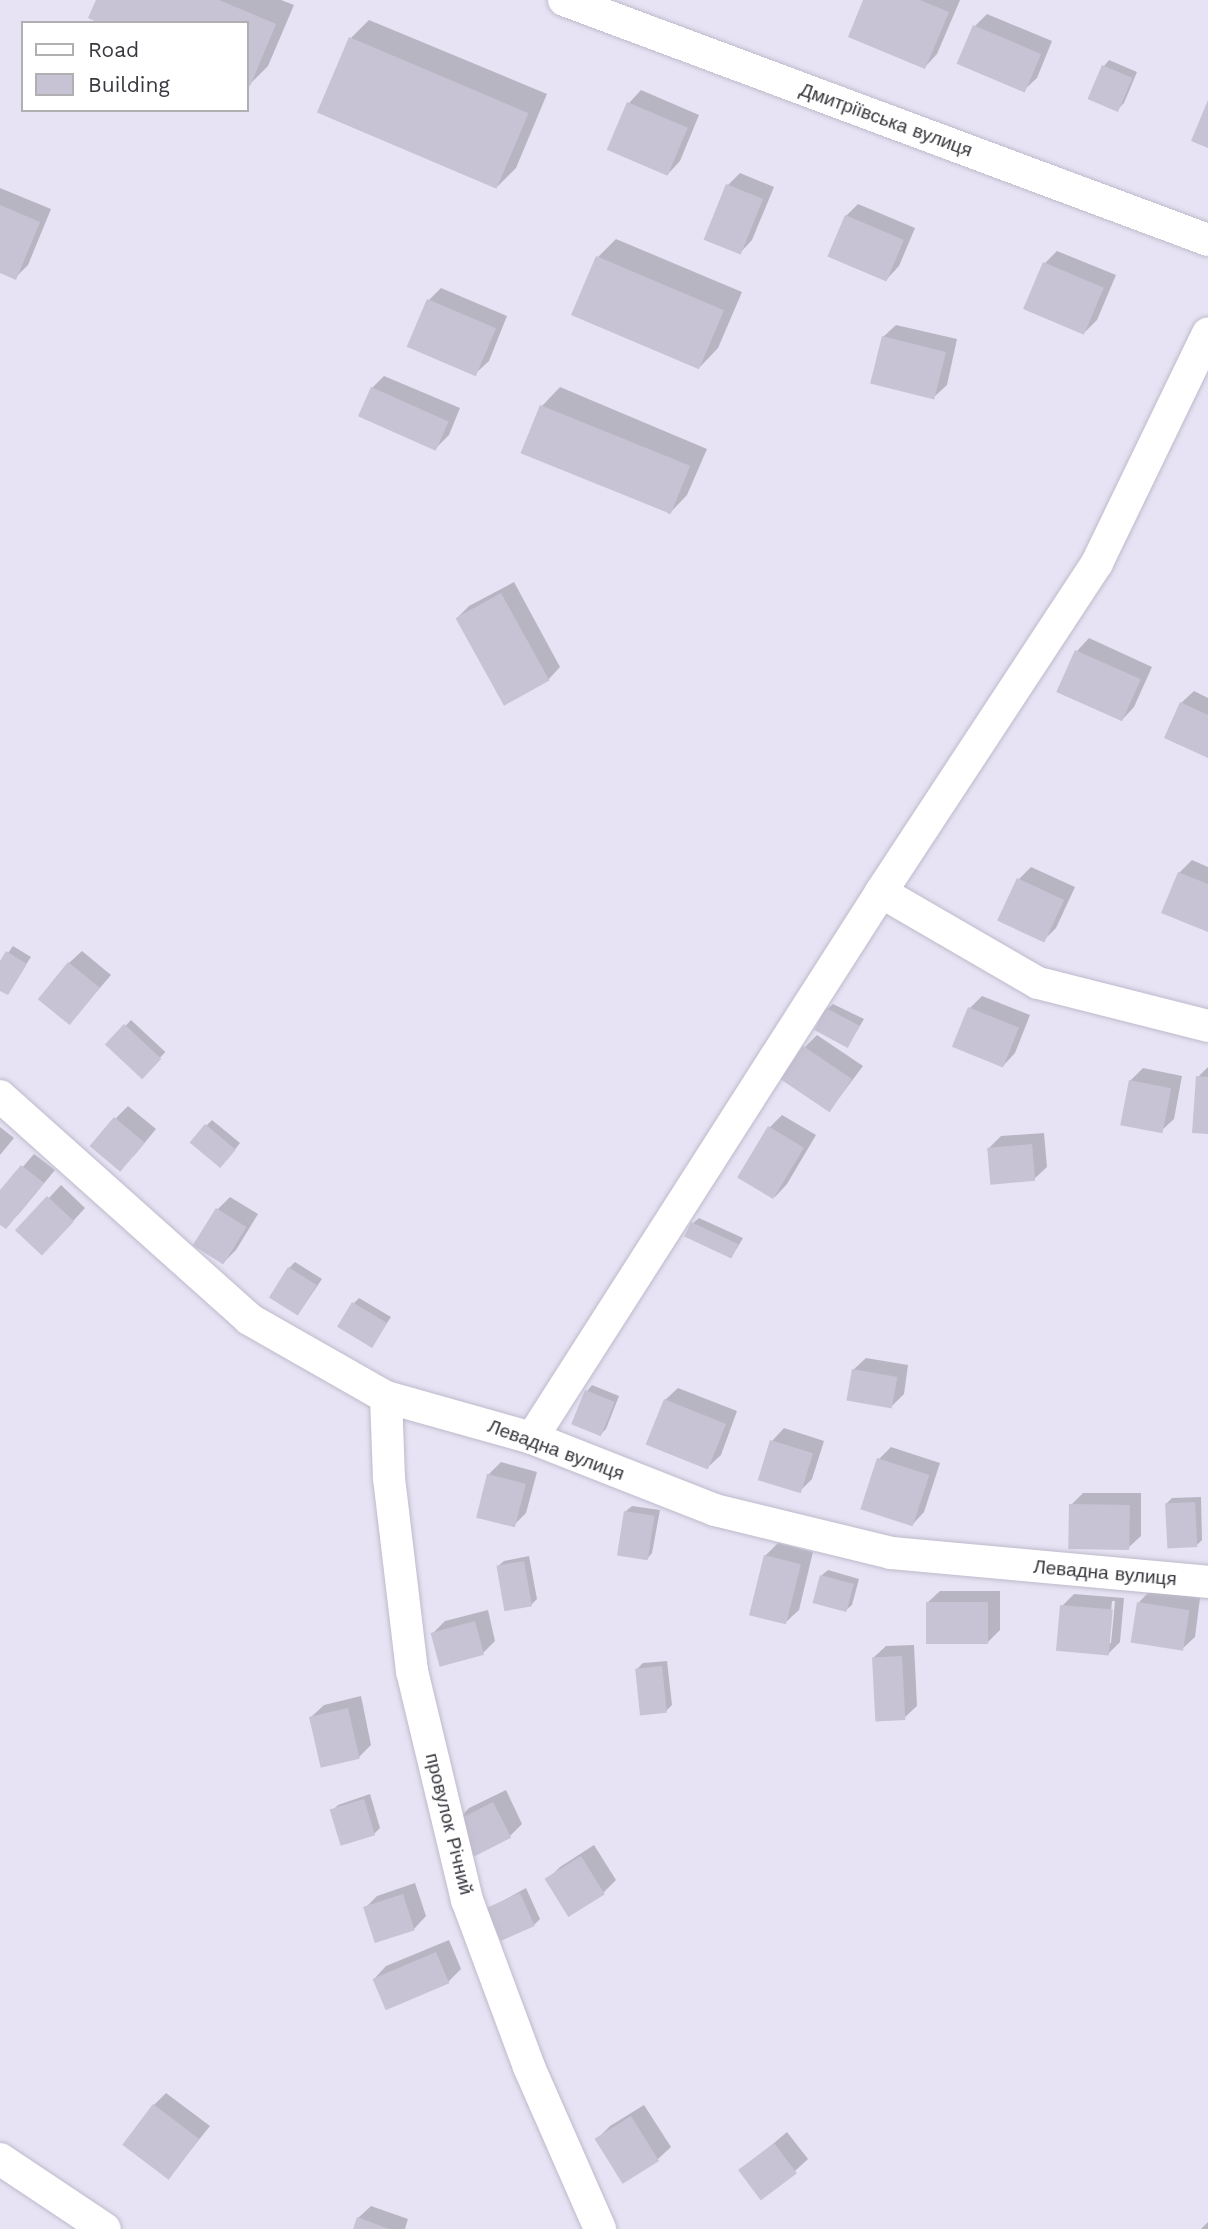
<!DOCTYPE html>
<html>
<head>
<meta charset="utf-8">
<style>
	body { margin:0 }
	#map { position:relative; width:1208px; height:2229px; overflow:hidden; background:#e7e3f4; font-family:"Work Sans",sans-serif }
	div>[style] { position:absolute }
	.shadow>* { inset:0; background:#0003; transform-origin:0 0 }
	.building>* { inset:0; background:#c7c3d4; transform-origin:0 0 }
	.roads { filter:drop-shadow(0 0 2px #bebacb) drop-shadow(0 0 2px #bebacb) }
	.minor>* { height:32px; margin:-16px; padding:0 16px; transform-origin:16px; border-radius:16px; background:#fff }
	span { translate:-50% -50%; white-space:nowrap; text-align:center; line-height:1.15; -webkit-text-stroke:5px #fff; paint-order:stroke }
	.street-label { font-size:19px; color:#3a383f }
	.legend { position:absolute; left:21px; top:21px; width:228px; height:91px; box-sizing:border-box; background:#fff; border:2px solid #b0afb2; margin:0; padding:9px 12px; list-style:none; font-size:21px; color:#3a383f }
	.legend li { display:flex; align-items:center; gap:14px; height:35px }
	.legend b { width:35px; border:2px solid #b0afb2 }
</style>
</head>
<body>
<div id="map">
	<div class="shadow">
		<i style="clip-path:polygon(98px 0,281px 0,294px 5px,268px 66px,250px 84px,247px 83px,247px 23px)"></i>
		<i style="clip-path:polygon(865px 0,960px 0,937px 54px,925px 67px)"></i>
		<i style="clip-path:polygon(987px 14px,1052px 41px,1037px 78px,1024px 90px,975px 26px)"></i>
		<i style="clip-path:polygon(369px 20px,547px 94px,516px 168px,498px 186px,351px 38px)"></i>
		<i style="clip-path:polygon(1109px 60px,1137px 72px,1124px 103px,1118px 109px,1104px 66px)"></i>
		<i style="clip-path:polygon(641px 90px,699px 115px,680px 161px,668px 174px,629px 103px)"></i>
		<i style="clip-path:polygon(740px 173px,774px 187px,752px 240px,740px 253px,728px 185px)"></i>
		<i style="clip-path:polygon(0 188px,51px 209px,28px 265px,16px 277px,0 271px)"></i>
		<i style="clip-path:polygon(858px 204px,915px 228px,899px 266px,887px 279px,846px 216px)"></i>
		<i style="clip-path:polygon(616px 239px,742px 292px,718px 348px,700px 367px,598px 257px)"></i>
		<i style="clip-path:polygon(1057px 251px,1116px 275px,1097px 320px,1085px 332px,1045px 263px)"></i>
		<i style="clip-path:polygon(441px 288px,507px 316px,489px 361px,476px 373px,429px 300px)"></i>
		<i style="clip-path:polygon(896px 325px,957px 339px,947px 385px,934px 397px,883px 337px)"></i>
		<i style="clip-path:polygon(384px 376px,460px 408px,449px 435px,437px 447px,372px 388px)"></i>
		<i style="clip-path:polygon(560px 387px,707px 449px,687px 495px,669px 514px,542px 406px)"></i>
		<i style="clip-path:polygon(514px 582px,560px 667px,548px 680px,457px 618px,469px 606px)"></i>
		<i style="clip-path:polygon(1089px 638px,1152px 667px,1134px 707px,1122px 720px,1059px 691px,1077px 651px)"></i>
		<i style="clip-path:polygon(1194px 691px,1208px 698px,1208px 756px,1181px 703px)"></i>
		<i style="clip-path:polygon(1192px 860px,1208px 867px,1208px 930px,1179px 873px)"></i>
		<i style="clip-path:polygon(1031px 867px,1075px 887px,1056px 928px,1044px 940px,1019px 879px)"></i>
		<i style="clip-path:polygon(13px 946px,31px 957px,7px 993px,0 988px,0 964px)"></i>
		<i style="clip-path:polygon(82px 951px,111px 975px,81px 1010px,69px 963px)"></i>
		<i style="clip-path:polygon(982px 996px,1030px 1015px,1015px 1053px,1003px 1066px,970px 1008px)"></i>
		<i style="clip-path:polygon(833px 1004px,864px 1019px,848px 1046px,827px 1009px)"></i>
		<i style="left:131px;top:1020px;width:47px;height:34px;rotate:43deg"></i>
		<i style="clip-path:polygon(817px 1035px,863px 1066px,830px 1110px,805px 1047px)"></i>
		<i style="clip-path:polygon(1208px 1067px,1208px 1133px,1198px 1077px)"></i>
		<i style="clip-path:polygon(1143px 1068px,1182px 1076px,1174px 1119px,1161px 1131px,1130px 1081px)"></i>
		<i style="clip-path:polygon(128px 1106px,156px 1129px,133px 1157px,116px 1118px)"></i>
		<i style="clip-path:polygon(782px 1115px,816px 1135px,787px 1184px,775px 1197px,770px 1127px)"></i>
		<i style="clip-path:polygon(212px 1120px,240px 1143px,227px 1160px,206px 1126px)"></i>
		<i style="clip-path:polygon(0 1127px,14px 1138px,0 1155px)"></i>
		<i style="clip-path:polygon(1044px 1133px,1047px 1167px,1034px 1179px,989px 1148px,1001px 1136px)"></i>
		<i style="clip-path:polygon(34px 1154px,55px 1170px,18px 1215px,0 1222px,0 1193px)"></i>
		<i style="clip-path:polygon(61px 1185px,85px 1208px,55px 1241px,18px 1231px)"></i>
		<i style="clip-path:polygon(230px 1197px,258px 1214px,236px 1250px,224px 1262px,218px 1209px)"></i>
		<i style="clip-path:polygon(699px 1218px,743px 1238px,731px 1258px,693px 1223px)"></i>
		<i style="clip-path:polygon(295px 1262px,322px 1279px,299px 1313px,289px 1268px)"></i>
		<i style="clip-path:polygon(359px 1298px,391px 1317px,371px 1347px,354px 1303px)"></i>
		<i style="clip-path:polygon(866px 1358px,908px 1365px,904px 1394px,891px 1407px,853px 1370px)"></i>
		<i style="clip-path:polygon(592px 1385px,619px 1396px,606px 1429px,601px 1434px,587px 1391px)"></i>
		<i style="clip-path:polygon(678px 1388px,737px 1411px,721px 1455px,708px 1467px,665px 1400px)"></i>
		<i style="clip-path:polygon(784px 1428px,824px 1441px,812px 1479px,800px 1491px,772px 1441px)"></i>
		<i style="clip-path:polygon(891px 1447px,940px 1463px,924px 1512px,912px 1525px,879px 1459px)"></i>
		<i style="clip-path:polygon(501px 1462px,537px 1472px,526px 1513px,513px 1526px,488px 1475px)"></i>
		<i style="clip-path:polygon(1083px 1493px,1141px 1493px,1141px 1536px,1128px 1548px,1071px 1505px)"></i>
		<i style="clip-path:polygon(1201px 1497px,1202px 1540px,1196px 1546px,1166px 1504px,1172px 1498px)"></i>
		<i style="clip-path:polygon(632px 1506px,660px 1510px,652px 1553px,647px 1559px,626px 1511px)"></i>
		<i style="clip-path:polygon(778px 1543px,813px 1552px,799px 1610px,786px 1622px,765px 1556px)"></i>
		<i style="clip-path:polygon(529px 1556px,537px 1599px,531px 1605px,498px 1566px,504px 1561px)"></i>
		<i style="clip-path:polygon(828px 1570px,859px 1579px,852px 1605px,846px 1610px,815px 1601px,822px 1575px)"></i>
		<i style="clip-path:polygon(1151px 1590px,1200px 1598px,1195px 1637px,1182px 1649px,1139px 1602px)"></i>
		<i style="clip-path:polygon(940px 1591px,1000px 1591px,1000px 1630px,987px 1643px,927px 1603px)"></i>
		<i style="clip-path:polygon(evenodd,1074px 1594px,1124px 1598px,1120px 1642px,1108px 1654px,1062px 1606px,1074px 1594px,1112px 1601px,1115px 1601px,1111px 1643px,1108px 1643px,1112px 1601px)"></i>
		<i style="clip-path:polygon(488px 1610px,495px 1641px,483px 1653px,433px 1633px,445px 1621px)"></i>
		<i style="clip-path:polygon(914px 1645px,917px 1706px,904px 1718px,873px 1658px,886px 1646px)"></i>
		<i style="clip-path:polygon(667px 1661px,672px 1705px,666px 1711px,637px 1669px,643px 1663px)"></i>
		<i style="clip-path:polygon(361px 1696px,371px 1745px,359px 1757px,311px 1717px,324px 1705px)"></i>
		<i style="clip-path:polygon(506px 1790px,522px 1824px,510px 1836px,457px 1821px,469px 1808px)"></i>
		<i style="clip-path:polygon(370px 1794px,380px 1828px,374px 1834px,332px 1811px,338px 1805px)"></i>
		<i style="clip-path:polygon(594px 1845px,616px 1880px,604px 1892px,569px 1915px,547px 1880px,560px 1867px)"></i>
		<i style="clip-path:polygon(415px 1883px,426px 1916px,414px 1929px,365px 1908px,377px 1896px)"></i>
		<i style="clip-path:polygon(526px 1888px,540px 1919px,534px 1925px,488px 1909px)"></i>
		<i style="clip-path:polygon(449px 1940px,461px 1969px,448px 1982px,374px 1979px,386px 1966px)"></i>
		<i style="clip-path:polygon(166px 2093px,210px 2126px,169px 2177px,154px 2105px)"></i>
		<i style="clip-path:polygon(644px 2105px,671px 2147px,658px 2159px,624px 2181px,597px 2139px,610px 2126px)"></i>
		<i style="clip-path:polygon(787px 2132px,808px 2159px,795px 2171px,741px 2171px)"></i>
		<i style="clip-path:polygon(371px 2206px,408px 2219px,405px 2229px,355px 2229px,358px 2218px)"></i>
		<i style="clip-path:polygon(1208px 2222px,1208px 2229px,1201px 2229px)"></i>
	</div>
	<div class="building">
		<i style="clip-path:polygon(96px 0,219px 0,276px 24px,250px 86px,247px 85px,247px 23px,99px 23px,88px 18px)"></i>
		<i style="clip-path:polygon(863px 0,920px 0,949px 12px,925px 69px,848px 37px)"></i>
		<i style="left:973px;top:25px;width:74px;height:42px;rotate:23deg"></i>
		<i style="left:349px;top:37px;width:195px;height:82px;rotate:23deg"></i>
		<i style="left:1102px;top:65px;width:33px;height:37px;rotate:23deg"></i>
		<i style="clip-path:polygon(1208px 100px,1208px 148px,1191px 141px)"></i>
		<i style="left:627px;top:102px;width:66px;height:52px;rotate:23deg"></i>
		<i style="left:726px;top:184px;width:40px;height:60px;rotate:22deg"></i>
		<i style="clip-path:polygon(0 205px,40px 222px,16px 280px,0 273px)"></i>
		<i style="left:845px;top:215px;width:64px;height:45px;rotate:23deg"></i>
		<i style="left:596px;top:256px;width:139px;height:64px;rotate:23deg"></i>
		<i style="left:1043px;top:262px;width:66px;height:51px;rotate:23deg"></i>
		<i style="left:427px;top:299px;width:75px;height:52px;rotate:23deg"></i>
		<i style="left:882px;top:336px;width:66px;height:49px;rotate:14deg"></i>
		<i style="left:371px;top:387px;width:85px;height:32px;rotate:24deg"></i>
		<i style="left:540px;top:405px;width:162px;height:52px;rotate:22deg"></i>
		<i style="left:501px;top:593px;width:100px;height:52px;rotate:61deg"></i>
		<i style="left:1075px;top:650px;width:72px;height:46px;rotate:24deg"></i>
		<i style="clip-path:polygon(1180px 702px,1208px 715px,1208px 758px,1164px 738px)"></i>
		<i style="clip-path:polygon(1178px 872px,1208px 884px,1208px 932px,1161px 913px)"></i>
		<i style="left:1017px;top:878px;width:52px;height:47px;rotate:25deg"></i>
		<i style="clip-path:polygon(6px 951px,27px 964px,8px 995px,0 991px,0 961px)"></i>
		<i style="left:68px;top:962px;width:41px;height:48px;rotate:39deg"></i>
		<i style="left:968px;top:1007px;width:55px;height:43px;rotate:22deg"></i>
		<i style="left:826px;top:1008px;width:38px;height:25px;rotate:28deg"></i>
		<i style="left:124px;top:1024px;width:51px;height:28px;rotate:43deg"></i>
		<i style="left:803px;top:1046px;width:59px;height:40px;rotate:34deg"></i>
		<i style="clip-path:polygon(1196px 1076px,1208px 1077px,1208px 1134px,1192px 1133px)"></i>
		<i style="left:1129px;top:1080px;width:43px;height:46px;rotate:11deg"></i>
		<i style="left:114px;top:1117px;width:40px;height:38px;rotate:40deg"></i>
		<i style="left:205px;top:1124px;width:40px;height:24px;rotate:40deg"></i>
		<i style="left:768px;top:1126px;width:42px;height:60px;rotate:31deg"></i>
		<i style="left:1032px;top:1144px;width:37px;height:45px;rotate:85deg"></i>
		<i style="clip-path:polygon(21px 1165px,44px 1183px,6px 1229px,0 1225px,0 1190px)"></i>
		<i style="left:47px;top:1196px;width:37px;height:47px;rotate:43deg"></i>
		<i style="left:216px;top:1208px;width:36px;height:44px;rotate:32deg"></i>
		<i style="left:691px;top:1222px;width:52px;height:16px;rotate:25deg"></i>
		<i style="left:288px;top:1267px;width:34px;height:36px;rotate:32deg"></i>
		<i style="left:352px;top:1302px;width:41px;height:29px;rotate:31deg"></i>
		<i style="left:852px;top:1369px;width:46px;height:32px;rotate:10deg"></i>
		<i style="left:585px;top:1390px;width:32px;height:37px;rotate:22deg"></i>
		<i style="left:664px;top:1399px;width:67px;height:49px;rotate:22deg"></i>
		<i style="left:770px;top:1440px;width:45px;height:42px;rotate:17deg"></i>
		<i style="left:877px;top:1458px;width:55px;height:54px;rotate:18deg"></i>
		<i style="left:487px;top:1474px;width:40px;height:45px;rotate:14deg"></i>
		<i style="left:1195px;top:1502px;width:45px;height:30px;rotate:87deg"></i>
		<i style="left:1069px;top:1504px;width:61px;height:45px;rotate:1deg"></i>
		<i style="left:624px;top:1511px;width:31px;height:45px;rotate:9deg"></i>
		<i style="left:764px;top:1555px;width:38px;height:62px;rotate:14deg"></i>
		<i style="left:524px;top:1561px;width:46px;height:28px;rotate:80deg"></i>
		<i style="left:820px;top:1575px;width:35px;height:29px;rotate:15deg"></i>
		<i style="left:988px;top:1602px;width:42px;height:62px;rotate:90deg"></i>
		<i style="left:1137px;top:1602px;width:53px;height:41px;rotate:9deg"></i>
		<i style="left:1060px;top:1605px;width:53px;height:46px;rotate:5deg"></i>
		<i style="left:475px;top:1621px;width:35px;height:46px;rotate:75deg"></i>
		<i style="left:902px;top:1656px;width:64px;height:30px;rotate:87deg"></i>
		<i style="left:662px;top:1666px;width:47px;height:27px;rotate:84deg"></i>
		<i style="left:348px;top:1708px;width:52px;height:40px;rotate:77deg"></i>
		<i style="left:364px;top:1799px;width:38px;height:36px;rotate:73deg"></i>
		<i style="left:493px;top:1802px;width:40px;height:42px;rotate:63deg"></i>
		<i style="left:581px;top:1856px;width:45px;height:43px;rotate:58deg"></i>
		<i style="left:520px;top:1893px;width:36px;height:37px;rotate:66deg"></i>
		<i style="left:403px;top:1894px;width:38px;height:42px;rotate:72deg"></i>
		<i style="left:436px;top:1952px;width:34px;height:69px;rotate:67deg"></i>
		<i style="left:153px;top:2104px;width:58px;height:51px;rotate:37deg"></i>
		<i style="left:631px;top:2116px;width:53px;height:43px;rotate:58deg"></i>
		<i style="left:774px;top:2143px;width:38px;height:45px;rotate:53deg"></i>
		<i style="clip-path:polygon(357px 2217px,389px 2229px,353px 2229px)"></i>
	</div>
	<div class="roads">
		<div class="minor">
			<i style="left:564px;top:0;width:687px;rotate:20.44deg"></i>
			<i style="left:881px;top:892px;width:181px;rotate:30.1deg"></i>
			<i style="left:1038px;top:983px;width:175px;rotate:14.2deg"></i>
			<i style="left:0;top:1096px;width:334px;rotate:41.8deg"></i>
			<i style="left:249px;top:1319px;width:158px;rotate:29.7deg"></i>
			<i style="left:386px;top:1397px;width:152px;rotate:15.7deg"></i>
			<i style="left:532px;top:1438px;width:197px;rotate:21.5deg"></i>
			<i style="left:715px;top:1510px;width:181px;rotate:13.7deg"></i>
			<i style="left:891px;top:1553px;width:318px;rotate:5.2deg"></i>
			<i style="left:386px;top:1397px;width:81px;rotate:87.9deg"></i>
			<i style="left:389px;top:1478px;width:194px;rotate:83.2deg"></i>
			<i style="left:412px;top:1671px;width:236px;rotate:76.5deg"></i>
			<i style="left:467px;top:1900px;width:178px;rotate:69.6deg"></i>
			<i style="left:529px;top:2067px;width:177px;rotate:66.3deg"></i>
			<i style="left:532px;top:1438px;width:648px;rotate:-57.41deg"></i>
			<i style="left:881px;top:892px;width:394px;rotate:-56.7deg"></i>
			<i style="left:1097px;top:563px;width:255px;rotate:-64.2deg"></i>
			<i style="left:0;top:2159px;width:126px;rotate:33.7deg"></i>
		</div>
	</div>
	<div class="street-label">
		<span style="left:886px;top:120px;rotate:20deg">Дмитріївська вулиця</span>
		<span style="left:556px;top:1450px;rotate:20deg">Левадна вулиця</span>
		<span style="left:1105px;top:1573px;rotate:5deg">Левадна вулиця</span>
		<span style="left:449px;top:1824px;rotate:76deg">провулок Річний</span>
	</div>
	<ul class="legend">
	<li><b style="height:9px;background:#fff"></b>Road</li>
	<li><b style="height:19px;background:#c7c3d4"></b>Building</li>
	</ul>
</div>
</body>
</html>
